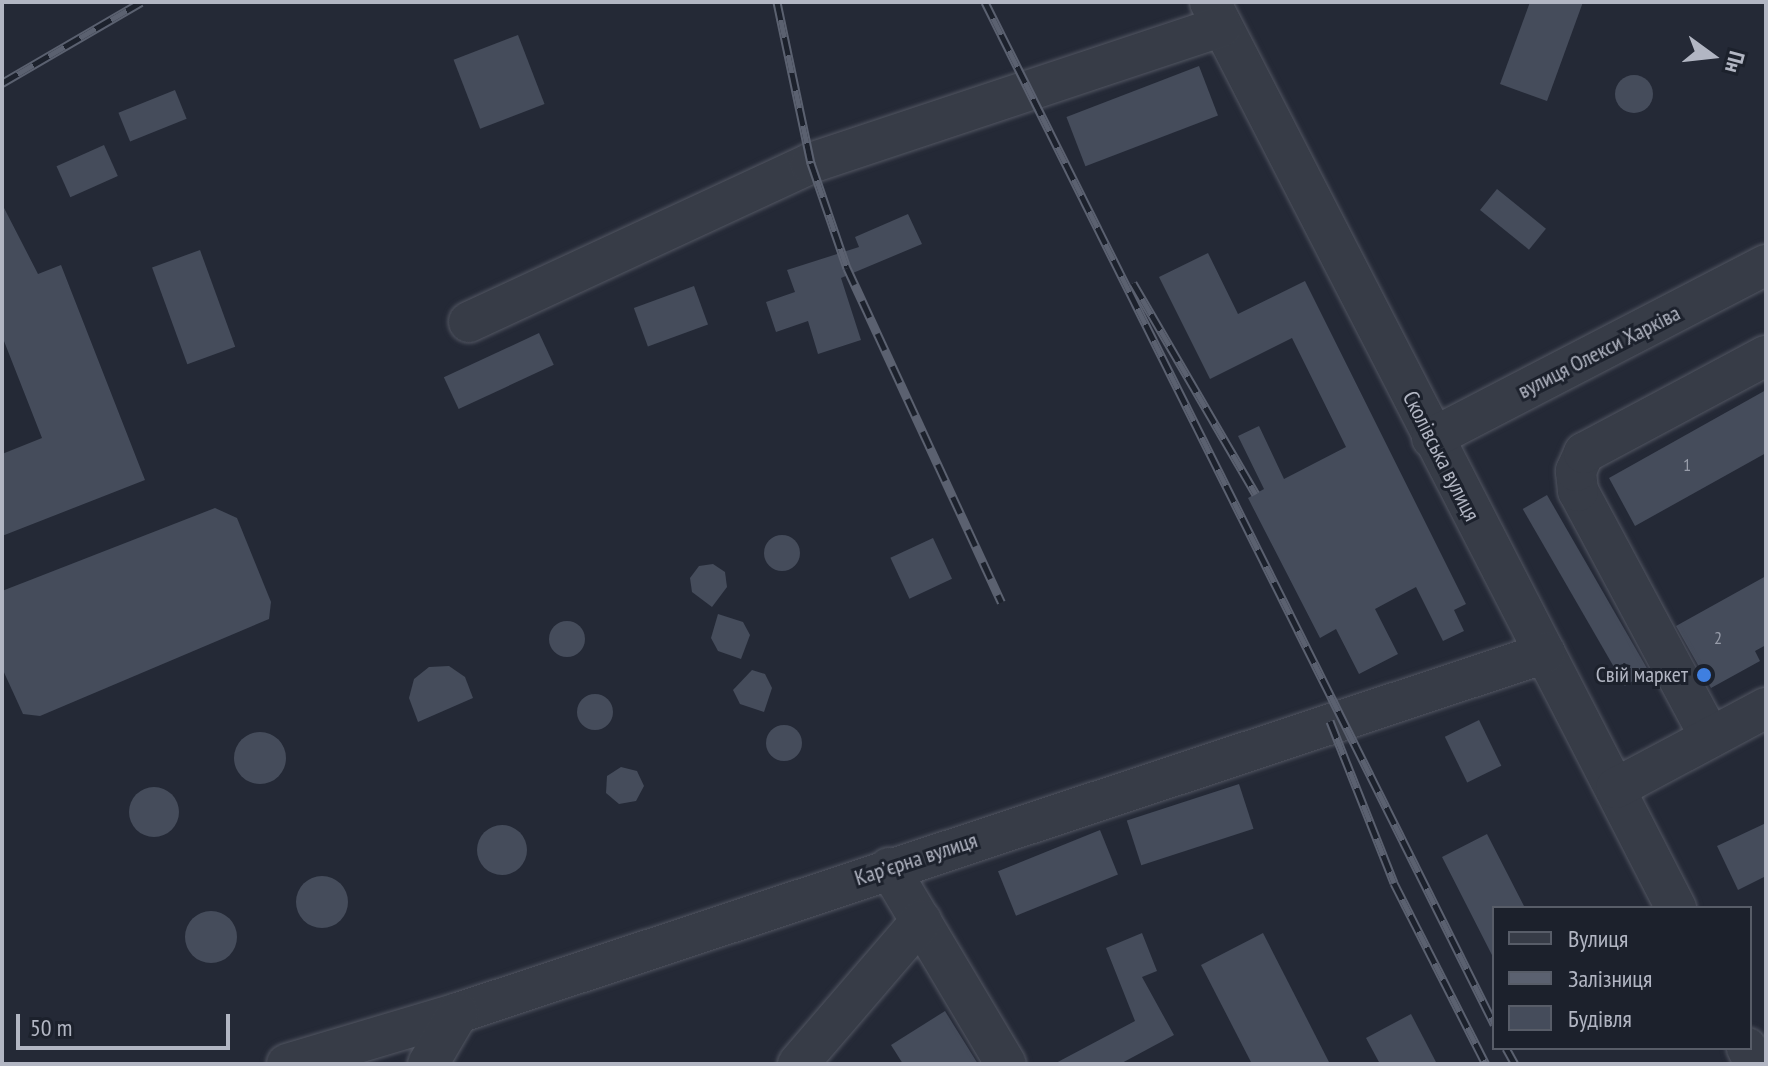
<!DOCTYPE html>
<html>
<head>
<meta charset="utf-8">
<style>
	body { margin:0 }
	#map { position:relative; width:1768px; height:1066px; overflow:hidden; background:#242936; font-family:"PT Sans Narrow",sans-serif }
	div>[style] { position:absolute }
	.building>* { inset:0; background:#454c5b; transform-origin:0 0 }
	.round { border-radius:50% }
	.roads { filter:drop-shadow(0 0 2px #525662) drop-shadow(0 0 2px #525662) }
	.minor>* { height:40px; margin:-20px; padding:0 20px; transform-origin:20px; border-radius:20px; background:#373c47 }
	.rail>* { height:9px; margin-top:-4.5px; transform-origin:0; background:repeating-linear-gradient(90deg,#1c212c 0 18px,#5b6170 0 36px); box-sizing:border-box; border-block:2px solid #5b6170 }
	.dots>* { width:22px; height:22px; translate:-50% -50%; box-sizing:border-box; border:4px solid #1c212c; border-radius:50% }
	span { translate:-50% -50%; white-space:nowrap; text-align:center; line-height:1.15; -webkit-text-stroke:6px #1c212c; paint-order:stroke }
	.number-label { font-size:18px; color:#979ca9 }
	.number-label span { -webkit-text-stroke-width:0 }
	.street-label { font-size:22px; color:#b2b6c3 }
	.poi-label { font-size:22px; color:#b2b6c3 }
	.right { translate:-100% -50%; text-align:right }
	.frame { position:absolute; inset:0; border:4px solid #b2b6c3; pointer-events:none }
	.legend { position:absolute; left:1492px; top:906px; width:260px; height:144px; box-sizing:border-box; background:#1c212c; border:2px solid #585d68; margin:0; padding:10px 14px; list-style:none; font-size:24px; color:#b2b6c3 }
	.legend li { display:flex; align-items:center; gap:16px; height:40px }
	.legend b { width:40px; border:2px solid #585d68 }
	.north { position:absolute; left:1672px; top:16px; width:80px; height:80px; -webkit-text-stroke:6px #1c212c; paint-order:stroke; rotate:105deg; font-size:22px; font-weight:700; line-height:32px; text-align:center; color:#b2b6c3 }
	.north::after { content:''; display:block; margin:auto; width:28px; height:36px; background:#b2b6c3; clip-path:polygon(50% 0,100% 100%,50% 72%,0 100%) }
	.scale { position:absolute; left:16px; top:1014px; width:214px; height:36px; box-sizing:border-box; border:4px solid #b2b6c3; border-top:0; padding-left:10px; font-size:24px; line-height:28px; white-space:nowrap; color:#b2b6c3; -webkit-text-stroke:6px #1c212c; paint-order:stroke }
</style>
</head>
<body>
<div id="map">
	<div class="building">
		<i style="clip-path:polygon(1530px 2px,1583px 2px,1547px 101px,1500px 84px)"></i>
		<i style="left:518px;top:35px;width:74px;height:69px;rotate:69deg"></i>
		<i style="left:1199px;top:66px;width:53px;height:142px;rotate:69deg"></i>
		<i class="round" style="left:1615px;top:75px;width:38px;height:38px"></i>
		<i style="left:175px;top:90px;width:31px;height:61px;rotate:68deg"></i>
		<i style="left:104px;top:145px;width:34px;height:52px;rotate:66deg"></i>
		<i style="left:1497px;top:189px;width:63px;height:27px;rotate:39deg"></i>
		<i style="clip-path:polygon(2px 204px,38px 274px,61px 265px,145px 480px,2px 536px,2px 454px,42px 438px,2px 336px)"></i>
		<i style="clip-path:polygon(908px 214px,922px 244px,841px 278px,861px 340px,818px 354px,808px 321px,776px 332px,766px 302px,795px 292px,787px 270px,859px 247px,855px 237px)"></i>
		<i style="left:200px;top:250px;width:103px;height:51px;rotate:70deg"></i>
		<i style="clip-path:polygon(1208px 253px,1238px 314px,1305px 281px,1466px 604px,1454px 610px,1464px 631px,1443px 641px,1416px 587px,1375px 609px,1398px 654px,1359px 674px,1336px 629px,1320px 638px,1248px 498px,1264px 489px,1238px 436px,1259px 426px,1284px 479px,1346px 447px,1292px 338px,1210px 379px,1159px 277px)"></i>
		<i style="left:694px;top:286px;width:41px;height:64px;rotate:70deg"></i>
		<i style="left:539px;top:333px;width:35px;height:105px;rotate:65deg"></i>
		<i style="clip-path:polygon(1766px 390px,1766px 453px,1635px 526px,1609px 478px)"></i>
		<i style="left:1547px;top:495px;width:204px;height:28px;rotate:60deg"></i>
		<i style="clip-path:polygon(215px 508px,237px 518px,271px 602px,269px 619px,40px 716px,23px 714px,2px 668px,2px 591px)"></i>
		<i class="round" style="left:764px;top:535px;width:36px;height:36px"></i>
		<i style="left:933px;top:538px;width:45px;height:47px;rotate:65deg"></i>
		<i style="clip-path:polygon(713px 564px,725px 572px,727px 587px,712px 607px,692px 592px,690px 578px,699px 566px)"></i>
		<i style="clip-path:polygon(1766px 576px,1766px 645px,1755px 651px,1760px 661px,1711px 688px,1676px 626px)"></i>
		<i style="clip-path:polygon(718px 614px,743px 622px,750px 635px,741px 659px,718px 651px,711px 638px)"></i>
		<i class="round" style="left:549px;top:621px;width:36px;height:36px"></i>
		<i style="clip-path:polygon(449px 666px,465px 677px,473px 698px,418px 722px,409px 698px,414px 679px,429px 667px)"></i>
		<i style="clip-path:polygon(752px 670px,765px 674px,772px 688px,764px 712px,740px 704px,733px 690px)"></i>
		<i class="round" style="left:577px;top:694px;width:36px;height:36px"></i>
		<i style="left:1479px;top:720px;width:51px;height:38px;rotate:64deg"></i>
		<i class="round" style="left:766px;top:725px;width:36px;height:36px"></i>
		<i class="round" style="left:234px;top:732px;width:52px;height:52px"></i>
		<i style="clip-path:polygon(621px 767px,637px 771px,644px 786px,636px 801px,619px 804px,606px 793px,607px 776px)"></i>
		<i style="left:1239px;top:784px;width:47px;height:118px;rotate:72deg"></i>
		<i class="round" style="left:129px;top:787px;width:50px;height:50px"></i>
		<i style="clip-path:polygon(1766px 823px,1766px 876px,1738px 890px,1717px 846px)"></i>
		<i class="round" style="left:477px;top:825px;width:50px;height:50px"></i>
		<i style="left:1100px;top:830px;width:48px;height:110px;rotate:68deg"></i>
		<i style="clip-path:polygon(1487px 834px,1525px 908px,1494px 908px,1494px 959px,1442px 857px)"></i>
		<i class="round" style="left:296px;top:876px;width:52px;height:52px"></i>
		<i class="round" style="left:185px;top:911px;width:52px;height:52px"></i>
		<i style="clip-path:polygon(1142px 933px,1157px 971px,1142px 977px,1174px 1035px,1120px 1064px,1054px 1064px,1135px 1021px,1106px 948px)"></i>
		<i style="clip-path:polygon(1263px 933px,1330px 1064px,1252px 1064px,1201px 965px)"></i>
		<i style="clip-path:polygon(945px 1011px,978px 1064px,903px 1064px,891px 1045px)"></i>
		<i style="clip-path:polygon(1411px 1014px,1437px 1064px,1380px 1064px,1366px 1038px)"></i>
	</div>
	<div class="roads">
		<div class="minor">
			<i style="left:1210px;top:2px;width:1019px;rotate:62.78deg"></i>
			<i style="left:469px;top:322px;width:377px;rotate:-24.9deg"></i>
			<i style="left:811px;top:163px;width:433px;rotate:-18.4deg"></i>
			<i style="left:1432px;top:438px;width:376px;rotate:-27.4deg"></i>
			<i style="left:1710px;top:737px;width:279px;rotate:-118.2deg"></i>
			<i style="left:1578px;top:491px;width:20px;rotate:-96deg"></i>
			<i style="left:1576px;top:471px;width:20px;rotate:-66deg"></i>
			<i style="left:1584px;top:453px;width:206px;rotate:-28.1deg"></i>
			<i style="left:1616px;top:788px;width:170px;rotate:-28.1deg"></i>
			<i style="left:889px;top:868px;width:228px;rotate:59.2deg"></i>
			<i style="left:1747px;top:1048px;width:18px;rotate:63deg"></i>
			<i style="left:287px;top:1064px;width:178px;rotate:-16.6deg"></i>
			<i style="left:458px;top:1013px;width:1145px;rotate:-18.32deg"></i>
			<i style="left:428px;top:1064px;width:59px;rotate:-59.5deg"></i>
			<i style="left:798px;top:1064px;width:189px;rotate:-49.3deg"></i>
		</div>
	</div>
	<div class="rail">
		<i style="left:777px;top:2px;width:165px;rotate:78.1deg"></i>
		<i style="left:811px;top:163px;width:111px;rotate:71.1deg"></i>
		<i style="left:847px;top:268px;width:368px;rotate:65.2deg"></i>
		<i style="left:985px;top:2px;width:1142px;rotate:63.52deg"></i>
		<i style="left:2px;top:83px;width:161px;rotate:-30.2deg"></i>
		<i style="left:1133px;top:283px;width:244px;rotate:59.8deg"></i>
		<i style="left:1330px;top:721px;width:174px;rotate:68.4deg"></i>
		<i style="left:1394px;top:883px;width:203px;rotate:63.1deg"></i>
		<i style="left:1506px;top:1048px;width:18px;rotate:61deg"></i>
	</div>
	<div class="dots">
		<i style="left:1704px;top:675px;background:#3f7fe0"></i>
	</div>
	<div class="number-label">
		<span style="left:1687px;top:465px">1</span>
		<span style="left:1718px;top:638px">2</span>
	</div>
	<div class="street-label">
		<span style="left:1599px;top:352px;rotate:-27deg">вулиця Олекси Харківа</span>
		<span style="left:1441px;top:456px;rotate:63deg">Сколівська вулиця</span>
		<span style="left:916px;top:859px;rotate:-18deg">Карʼєрна вулиця</span>
	</div>
	<div class="poi-label">
		<span class="right" style="left:1688px;top:675px">Свій маркет</span>
	</div>
	<div class="frame"></div>
	<ul class="legend">
	<li><b style="height:10px;background:#373c47"></b>Вулиця</li>
	<li><b style="height:10px;background:#5b6170"></b>Залізниця</li>
	<li><b style="height:22px;background:#454c5b"></b>Будівля</li>
	</ul>
	<div class="north">Пн</div>
	<div class="scale">50 m</div>
</div>
</body>
</html>
